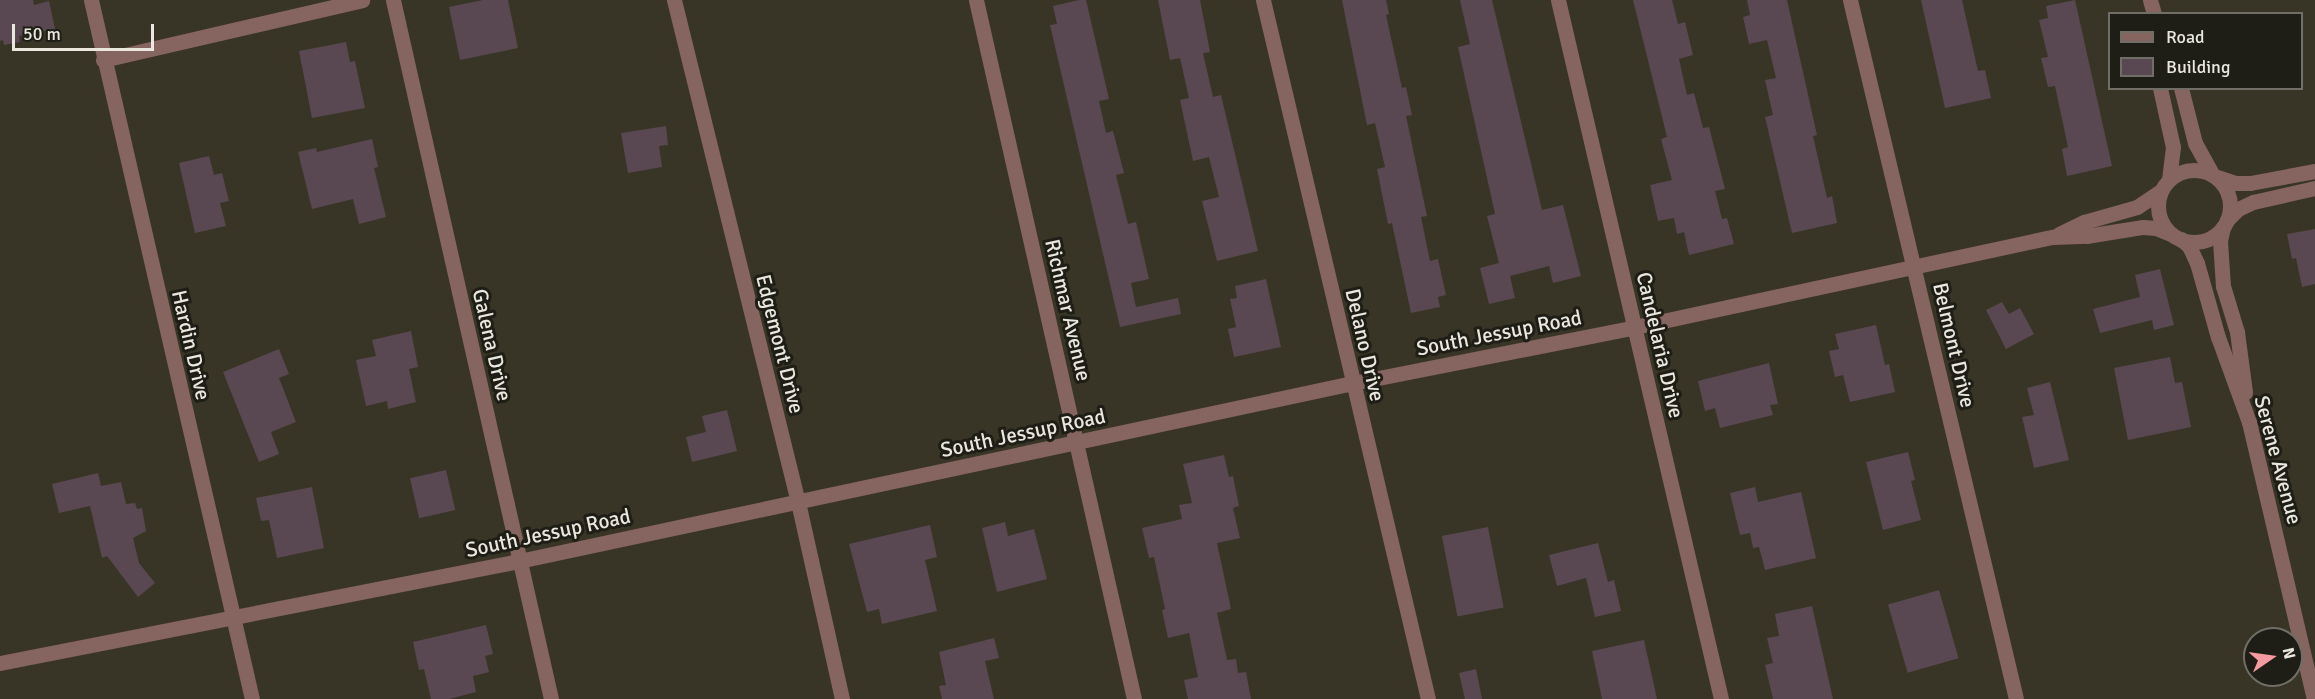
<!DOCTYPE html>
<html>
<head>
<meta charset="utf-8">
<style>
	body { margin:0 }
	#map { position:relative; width:2315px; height:699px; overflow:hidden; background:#383526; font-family:Signika,sans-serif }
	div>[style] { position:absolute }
	.building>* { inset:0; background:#594851; transform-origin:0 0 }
	.minor>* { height:15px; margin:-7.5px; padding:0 7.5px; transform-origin:7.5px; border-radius:7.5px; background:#86645f }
	.tertiary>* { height:15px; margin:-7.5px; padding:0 7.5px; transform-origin:7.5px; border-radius:7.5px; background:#86645f }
	.tertiary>.ring { margin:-7.5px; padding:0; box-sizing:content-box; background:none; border:15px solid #86645f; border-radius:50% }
	span { translate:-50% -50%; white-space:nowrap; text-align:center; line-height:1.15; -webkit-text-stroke:6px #1e1d16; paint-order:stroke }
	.street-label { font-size:21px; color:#eae8de }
	.legend { position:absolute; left:2108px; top:12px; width:195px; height:78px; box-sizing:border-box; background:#1e1d16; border:2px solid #706e66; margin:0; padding:8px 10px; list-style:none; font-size:18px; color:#eae8de }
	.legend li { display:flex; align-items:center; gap:12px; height:30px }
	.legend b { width:30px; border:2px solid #706e66 }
	.north { position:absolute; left:2243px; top:627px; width:60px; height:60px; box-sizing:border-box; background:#1e1d16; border:2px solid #706e66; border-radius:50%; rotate:77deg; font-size:16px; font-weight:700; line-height:24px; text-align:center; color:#eae8de }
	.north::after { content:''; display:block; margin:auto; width:21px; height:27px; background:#f49aa0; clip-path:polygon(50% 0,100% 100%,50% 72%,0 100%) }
	.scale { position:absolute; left:12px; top:24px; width:142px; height:27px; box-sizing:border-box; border:3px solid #eae8de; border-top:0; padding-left:8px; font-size:18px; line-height:21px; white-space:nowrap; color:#eae8de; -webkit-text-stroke:4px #1e1d16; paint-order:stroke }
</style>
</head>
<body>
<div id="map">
	<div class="building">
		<i style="clip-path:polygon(0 0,33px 0,34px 5px,49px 1px,55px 29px,19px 36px,20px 42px,4px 45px,3px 40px,0 41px)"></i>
		<i style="clip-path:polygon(483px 0,508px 0,518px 48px,460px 60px,449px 7px)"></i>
		<i style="clip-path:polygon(1079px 0,1086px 0,1109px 99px,1099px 101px,1106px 133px,1113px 131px,1124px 173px,1116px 175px,1128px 224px,1136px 222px,1149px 279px,1131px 283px,1136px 307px,1178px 298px,1181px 314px,1120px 327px,1050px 25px,1057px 24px,1053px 6px)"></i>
		<i style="clip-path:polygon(1158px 0,1200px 0,1210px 52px,1203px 53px,1213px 97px,1221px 95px,1258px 251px,1217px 261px,1202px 201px,1219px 197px,1209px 157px,1193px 161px,1180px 100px,1189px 98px,1180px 58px,1170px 60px)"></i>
		<i style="clip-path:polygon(1342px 0,1386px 0,1389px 14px,1386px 15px,1402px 88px,1406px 87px,1412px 115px,1406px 116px,1427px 216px,1421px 217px,1430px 261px,1438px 259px,1446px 295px,1438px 297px,1440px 307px,1411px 313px,1392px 223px,1388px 224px,1377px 169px,1385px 167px,1375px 123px,1367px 125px)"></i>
		<i style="clip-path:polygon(1460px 0,1492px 0,1542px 210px,1563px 205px,1581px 276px,1553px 283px,1549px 266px,1510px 276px,1515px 298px,1489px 304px,1480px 268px,1499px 263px,1487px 216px,1495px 214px,1458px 47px,1470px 44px)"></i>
		<i style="clip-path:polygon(1633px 0,1672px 0,1678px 24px,1685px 22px,1693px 55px,1679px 59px,1687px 95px,1694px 93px,1703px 128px,1709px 127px,1725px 189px,1715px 191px,1722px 219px,1727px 218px,1734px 244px,1689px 255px,1684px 232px,1677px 234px,1674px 218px,1658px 221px,1650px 185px,1672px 180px,1661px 139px,1667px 137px)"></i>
		<i style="clip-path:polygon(1747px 0,1787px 0,1817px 135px,1813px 136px,1827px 198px,1832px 196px,1837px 223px,1792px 233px,1765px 117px,1773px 115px,1765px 80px,1776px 78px,1767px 40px,1749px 44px,1743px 17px,1750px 15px)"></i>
		<i style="clip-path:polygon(1921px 0,1962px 0,1978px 71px,1985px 70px,1991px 98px,1945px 108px)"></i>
		<i style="clip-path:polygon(2075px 0,2112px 166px,2067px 176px,2062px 149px,2068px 147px,2055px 86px,2048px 87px,2041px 58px,2048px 57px,2039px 20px,2048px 18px,2046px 6px)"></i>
		<i style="clip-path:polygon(346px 42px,350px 62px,355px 61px,365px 108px,312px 118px,299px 51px)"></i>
		<i style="clip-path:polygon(666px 126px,668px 145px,659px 146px,662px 167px,628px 173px,621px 133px)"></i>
		<i style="clip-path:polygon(372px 139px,378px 167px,374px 168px,386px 217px,359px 224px,353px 199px,312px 209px,298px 152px,316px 148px,317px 152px)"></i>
		<i style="clip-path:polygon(209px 156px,214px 175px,222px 173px,229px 201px,220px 203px,226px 226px,195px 233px,179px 163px)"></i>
		<i style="clip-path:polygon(2315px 229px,2315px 284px,2302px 287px,2296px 258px,2292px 259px,2287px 234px)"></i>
		<i style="clip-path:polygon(2160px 269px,2174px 325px,2154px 330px,2152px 320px,2100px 333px,2093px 309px,2140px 297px,2135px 275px)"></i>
		<i style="clip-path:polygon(1266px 279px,1281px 347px,1234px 357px,1228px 329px,1236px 327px,1230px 299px,1237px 298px,1235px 286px)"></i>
		<i style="clip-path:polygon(2002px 302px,2009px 314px,2020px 308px,2034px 334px,2006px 349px,1986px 310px)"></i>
		<i style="clip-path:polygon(1876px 325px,1885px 365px,1889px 364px,1895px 392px,1850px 402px,1843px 375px,1835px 377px,1829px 351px,1839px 349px,1835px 334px)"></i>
		<i style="clip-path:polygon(411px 331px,418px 367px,409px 369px,416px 402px,388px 409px,387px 401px,366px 406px,356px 360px,376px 356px,372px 340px)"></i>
		<i style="clip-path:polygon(279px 349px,289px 374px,279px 378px,296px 422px,271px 432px,279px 454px,259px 462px,223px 372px)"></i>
		<i style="clip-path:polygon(2170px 357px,2175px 383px,2182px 382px,2191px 427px,2128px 440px,2114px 368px)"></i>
		<i style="clip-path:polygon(1769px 363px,1778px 404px,1770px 405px,1773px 415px,1720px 428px,1715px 408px,1705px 411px,1698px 381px)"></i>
		<i style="clip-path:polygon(2050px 382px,2069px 460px,2034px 468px,2022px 417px,2034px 415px,2027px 388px)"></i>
		<i style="clip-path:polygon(727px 410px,737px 451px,692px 462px,686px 437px,706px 432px,702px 416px)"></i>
		<i style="clip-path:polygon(1908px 452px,1915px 480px,1911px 481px,1921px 520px,1883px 530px,1866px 462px)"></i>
		<i style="clip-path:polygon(1224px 455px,1229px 477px,1233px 476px,1239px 506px,1233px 508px,1240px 538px,1217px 543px,1231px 609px,1217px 613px,1227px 660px,1236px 659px,1238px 673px,1246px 672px,1251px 699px,1188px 699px,1184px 680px,1198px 677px,1189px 633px,1168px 638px,1162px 610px,1165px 609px,1154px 557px,1149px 558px,1142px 528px,1182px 519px,1179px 505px,1192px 503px,1183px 464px)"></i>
		<i style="left:446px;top:470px;width:41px;height:37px;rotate:77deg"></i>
		<i style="clip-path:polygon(98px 473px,101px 486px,121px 482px,126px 504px,135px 503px,137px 509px,142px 508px,146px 531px,133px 538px,139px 563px,155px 583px,138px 597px,107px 556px,102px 558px,90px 506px,59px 513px,52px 484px)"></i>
		<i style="clip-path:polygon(312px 487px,324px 548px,277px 558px,269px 520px,261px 521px,256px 498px)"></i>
		<i style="clip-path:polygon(1755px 487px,1758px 502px,1801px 492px,1816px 558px,1765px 570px,1759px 547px,1753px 548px,1750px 533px,1740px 535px,1730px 493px)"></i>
		<i style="clip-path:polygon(1005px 522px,1008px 536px,1034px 529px,1047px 579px,997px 592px,982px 528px)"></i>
		<i style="clip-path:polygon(930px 525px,937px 557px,925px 560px,937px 611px,882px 624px,879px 609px,867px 612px,849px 544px)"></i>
		<i style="left:1488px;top:527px;width:82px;height:47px;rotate:79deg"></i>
		<i style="clip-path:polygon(1598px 543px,1608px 582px,1614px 580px,1621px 611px,1595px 617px,1586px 578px,1557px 586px,1549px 555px)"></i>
		<i style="left:1939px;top:590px;width:71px;height:53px;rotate:74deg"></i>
		<i style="clip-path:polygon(1812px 606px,1833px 699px,1773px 699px,1765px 665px,1773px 663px,1767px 638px,1779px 636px,1775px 614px)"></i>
		<i style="clip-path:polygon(486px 625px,493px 654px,485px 656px,489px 672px,473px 676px,476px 692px,449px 699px,431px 699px,424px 669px,419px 670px,413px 642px)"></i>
		<i style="clip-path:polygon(994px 638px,999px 658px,985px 661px,994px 699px,942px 699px,939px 686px,946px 685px,939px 652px)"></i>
		<i style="clip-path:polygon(1644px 640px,1657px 699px,1602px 699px,1592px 651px)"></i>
		<i style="clip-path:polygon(1476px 669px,1482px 699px,1465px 699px,1459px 673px)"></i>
	</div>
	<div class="minor">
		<i style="left:91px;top:0;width:717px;rotate:77.03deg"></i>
		<i style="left:393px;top:0;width:717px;rotate:77.26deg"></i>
		<i style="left:674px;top:0;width:517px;rotate:76.13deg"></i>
		<i style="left:798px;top:502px;width:202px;rotate:77.4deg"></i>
		<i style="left:976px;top:0;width:717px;rotate:77.26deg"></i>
		<i style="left:1263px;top:0;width:718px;rotate:76.72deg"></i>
		<i style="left:1558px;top:0;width:718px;rotate:76.87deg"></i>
		<i style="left:1850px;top:0;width:718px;rotate:76.64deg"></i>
		<i style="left:103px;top:60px;width:266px;rotate:-13deg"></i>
		<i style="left:2217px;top:177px;width:19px;rotate:18deg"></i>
		<i style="left:2235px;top:183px;width:15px"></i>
		<i style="left:2250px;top:183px;width:66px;rotate:-10.5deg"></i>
		<i style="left:2227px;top:220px;width:16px;rotate:-45deg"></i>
		<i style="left:2238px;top:209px;width:17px;rotate:-25deg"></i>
		<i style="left:2253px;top:202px;width:64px;rotate:-12.7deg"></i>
		<i style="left:2059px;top:234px;width:28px;rotate:-26deg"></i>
		<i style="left:2084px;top:222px;width:55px;rotate:-15.8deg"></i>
		<i style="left:2137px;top:207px;width:29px;rotate:-34deg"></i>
		<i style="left:0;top:663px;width:529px;rotate:-11.12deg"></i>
		<i style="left:519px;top:561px;width:853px;rotate:-12.05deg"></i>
		<i style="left:1353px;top:383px;width:288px;rotate:-11.2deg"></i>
		<i style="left:1635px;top:327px;width:428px;rotate:-12.2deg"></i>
		<i style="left:2053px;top:237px;width:33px;rotate:-2deg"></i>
		<i style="left:2086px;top:236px;width:58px;rotate:-9deg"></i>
		<i style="left:2143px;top:227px;width:13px;rotate:4deg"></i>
		<i style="left:2156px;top:228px;width:16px;rotate:22deg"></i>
	</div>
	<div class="tertiary">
		<i style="left:2150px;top:0;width:15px;rotate:74deg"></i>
		<i style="left:2160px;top:88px;width:60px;rotate:77.6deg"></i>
		<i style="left:2173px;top:147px;width:32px;rotate:97deg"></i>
		<i style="left:2181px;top:88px;width:57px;rotate:75.7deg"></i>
		<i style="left:2195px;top:143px;width:35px;rotate:61deg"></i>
		<i class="ring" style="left:2158px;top:170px;width:57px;height:57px"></i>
		<i style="left:2223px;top:227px;width:14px;rotate:102deg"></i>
		<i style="left:2220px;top:241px;width:45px;rotate:86.2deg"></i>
		<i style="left:2223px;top:286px;width:48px;rotate:73.1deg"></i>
		<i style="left:2237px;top:332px;width:61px;rotate:82.4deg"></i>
		<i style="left:2181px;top:239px;width:11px;rotate:41deg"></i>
		<i style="left:2189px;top:246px;width:19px;rotate:65deg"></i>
		<i style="left:2197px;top:263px;width:77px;rotate:74.2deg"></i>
		<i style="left:2218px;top:337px;width:90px;rotate:70deg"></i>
		<i style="left:2249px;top:422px;width:285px;rotate:76.8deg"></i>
	</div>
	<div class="street-label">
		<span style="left:1068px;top:310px;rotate:77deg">Richmar Avenue</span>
		<span style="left:1499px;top:333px;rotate:-11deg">South Jessup Road</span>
		<span style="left:780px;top:344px;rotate:76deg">Edgemont Drive</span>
		<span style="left:191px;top:345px;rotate:77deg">Hardin Drive</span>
		<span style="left:492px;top:345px;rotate:77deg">Galena Drive</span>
		<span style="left:1365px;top:345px;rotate:77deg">Delano Drive</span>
		<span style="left:1660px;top:345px;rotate:77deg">Candelaria Drive</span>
		<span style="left:1954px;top:345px;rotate:77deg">Belmont Drive</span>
		<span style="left:1023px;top:433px;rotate:-12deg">South Jessup Road</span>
		<span style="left:2278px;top:460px;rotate:75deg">Serene Avenue</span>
		<span style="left:548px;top:533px;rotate:-12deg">South Jessup Road</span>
	</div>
	<ul class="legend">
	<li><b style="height:8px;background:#86645f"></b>Road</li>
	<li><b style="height:16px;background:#594851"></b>Building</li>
	</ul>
	<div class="north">N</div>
	<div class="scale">50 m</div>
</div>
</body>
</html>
